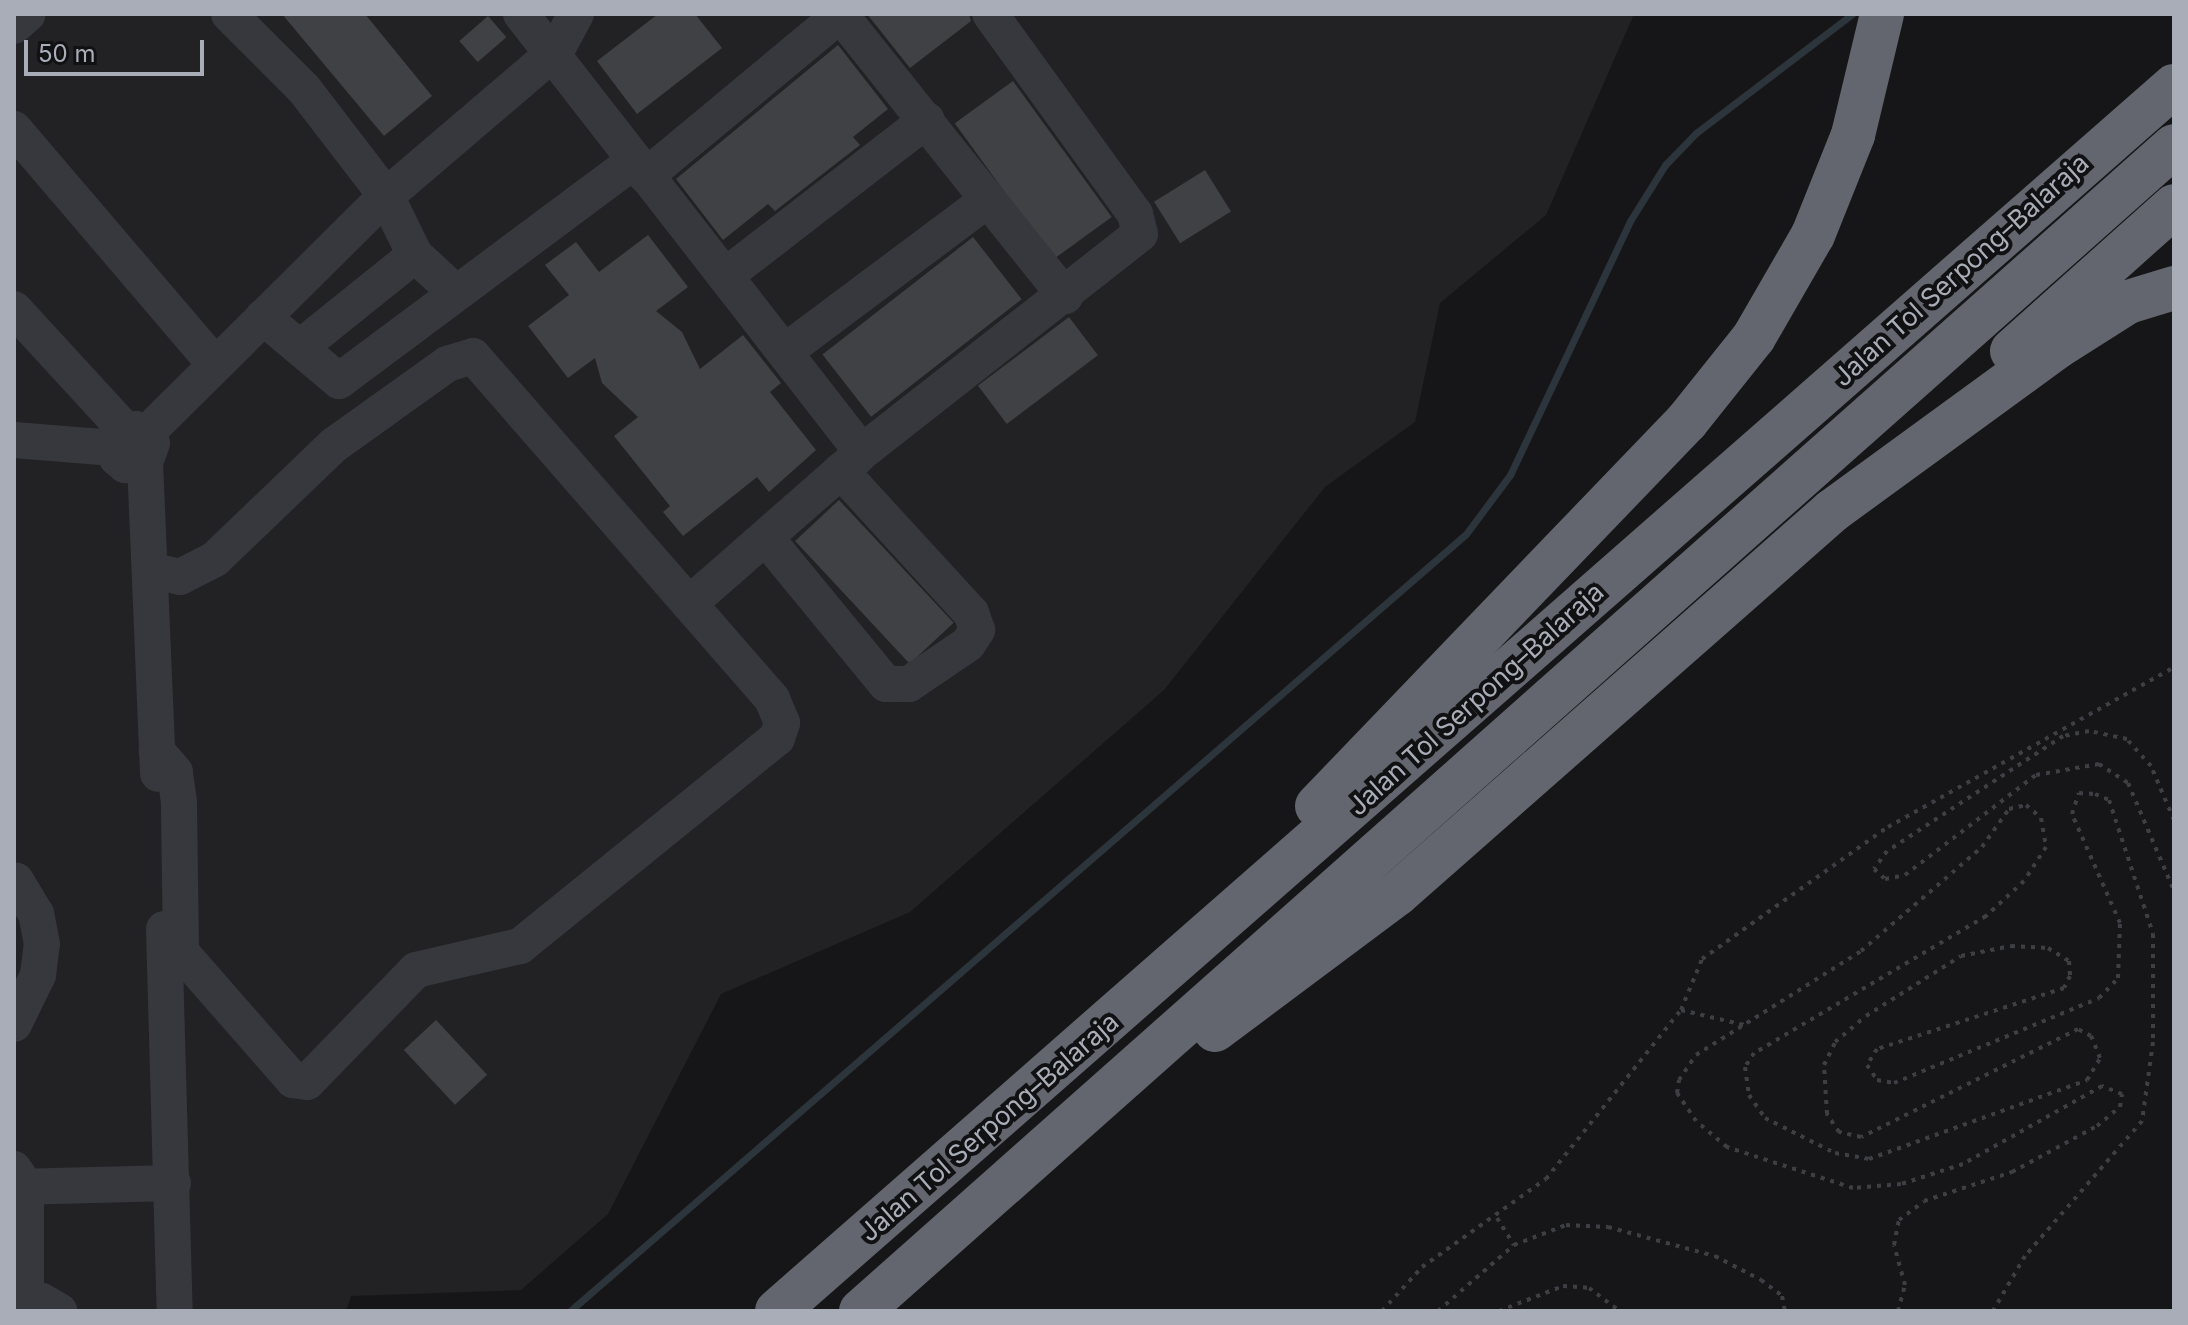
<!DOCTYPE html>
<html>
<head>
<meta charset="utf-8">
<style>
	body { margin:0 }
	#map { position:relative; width:2188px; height:1325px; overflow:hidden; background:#161618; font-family:Inter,sans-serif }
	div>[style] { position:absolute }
	.built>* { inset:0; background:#222225 }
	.stream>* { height:7px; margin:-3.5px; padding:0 3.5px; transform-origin:3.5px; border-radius:3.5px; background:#2c353c }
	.building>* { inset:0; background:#404145; transform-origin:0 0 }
	.path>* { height:4px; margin-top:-2px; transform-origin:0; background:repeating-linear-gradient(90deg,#3d3f44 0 4px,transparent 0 10px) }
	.minor>* { height:36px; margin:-18px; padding:0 18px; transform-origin:18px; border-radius:18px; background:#37383d }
	.highway>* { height:44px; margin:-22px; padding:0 22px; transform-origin:22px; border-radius:22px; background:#63666e }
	span { translate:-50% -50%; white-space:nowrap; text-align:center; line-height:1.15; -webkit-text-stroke:8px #111113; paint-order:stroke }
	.street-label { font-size:26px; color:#a8adb8 }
	.frame { position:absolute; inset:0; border:16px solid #a8adb8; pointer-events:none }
	.scale { position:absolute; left:24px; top:40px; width:180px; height:36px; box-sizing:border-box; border:4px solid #a8adb8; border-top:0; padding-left:10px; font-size:24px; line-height:28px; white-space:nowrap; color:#a8adb8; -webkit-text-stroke:6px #111113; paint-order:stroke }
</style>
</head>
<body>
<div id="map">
	<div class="built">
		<i style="clip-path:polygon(14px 14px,1634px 14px,1546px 215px,1440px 303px,1415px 422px,1325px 487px,1164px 690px,910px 912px,721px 994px,608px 1214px,521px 1290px,351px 1296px,346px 1311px,14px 1311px)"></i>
	</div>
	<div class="stream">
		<i style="left:570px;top:1311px;width:1186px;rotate:-40.93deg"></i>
		<i style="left:1466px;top:534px;width:74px;rotate:-53.3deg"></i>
		<i style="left:1510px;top:475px;width:281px;rotate:-64.7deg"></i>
		<i style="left:1630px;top:221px;width:66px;rotate:-58deg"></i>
		<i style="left:1665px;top:165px;width:45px;rotate:-45.9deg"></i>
		<i style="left:1696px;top:133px;width:196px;rotate:-37.3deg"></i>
	</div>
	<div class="building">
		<i style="clip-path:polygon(282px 14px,365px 14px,432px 96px,384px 136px)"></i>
		<i style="clip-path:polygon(658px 14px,695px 14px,722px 48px,637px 114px,597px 61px)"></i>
		<i style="clip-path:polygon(867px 14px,969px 14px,971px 21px,910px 68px)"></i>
		<i style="left:488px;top:16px;width:28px;height:38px;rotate:49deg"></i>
		<i style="clip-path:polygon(838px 45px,888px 109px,853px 137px,860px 145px,775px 211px,768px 204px,723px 240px,676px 179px)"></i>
		<i style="left:1013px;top:81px;width:168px;height:72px;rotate:54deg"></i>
		<i style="left:1205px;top:170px;width:49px;height:60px;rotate:58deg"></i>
		<i style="clip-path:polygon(648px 235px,688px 287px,656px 311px,682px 332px,700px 369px,743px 335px,781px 383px,770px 392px,816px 450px,769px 492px,757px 477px,683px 536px,663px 512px,670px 506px,614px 436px,638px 417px,602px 383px,595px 358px,568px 378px,528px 326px,569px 295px,545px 265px,576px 242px,599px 272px)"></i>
		<i style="left:973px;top:237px;width:79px;height:191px;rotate:52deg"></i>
		<i style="left:1069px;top:317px;width:48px;height:114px;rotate:53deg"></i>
		<i style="left:839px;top:500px;width:168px;height:60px;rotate:47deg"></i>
		<i style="left:436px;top:1020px;width:75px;height:44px;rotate:47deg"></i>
	</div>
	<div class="path">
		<i style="left:2174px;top:820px;width:59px;rotate:-113.1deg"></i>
		<i style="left:2151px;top:766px;width:36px;rotate:-132deg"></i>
		<i style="left:2127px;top:739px;width:39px;rotate:-168deg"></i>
		<i style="left:2089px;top:731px;width:26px;rotate:169deg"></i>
		<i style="left:2063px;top:736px;width:210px;rotate:146.8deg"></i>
		<i style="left:1887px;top:851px;width:22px;rotate:126deg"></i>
		<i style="left:1874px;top:869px;width:15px;rotate:42deg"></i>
		<i style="left:1885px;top:879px;width:20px;rotate:-11deg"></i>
		<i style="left:1905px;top:875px;width:165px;rotate:-37.4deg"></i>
		<i style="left:2036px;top:775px;width:64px;rotate:-9.9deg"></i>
		<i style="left:2099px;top:764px;width:35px;rotate:33deg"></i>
		<i style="left:2128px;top:783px;width:117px;rotate:66.9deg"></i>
		<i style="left:1681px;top:1010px;width:65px;rotate:13.4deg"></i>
		<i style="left:1497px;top:1218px;width:32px;rotate:58deg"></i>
		<i style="left:1382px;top:1311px;width:59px;rotate:-47.7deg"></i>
		<i style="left:1422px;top:1267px;width:152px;rotate:-35.4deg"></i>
		<i style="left:1546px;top:1179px;width:216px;rotate:-51.4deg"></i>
		<i style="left:1681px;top:1010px;width:55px;rotate:-67.6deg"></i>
		<i style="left:1702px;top:959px;width:228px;rotate:-35.4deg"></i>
		<i style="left:1888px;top:827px;width:324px;rotate:-29.2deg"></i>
		<i style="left:1438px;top:1311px;width:101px;rotate:-41deg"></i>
		<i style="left:1514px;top:1245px;width:56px;rotate:-21deg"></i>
		<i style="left:1566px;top:1225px;width:42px;rotate:2.7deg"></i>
		<i style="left:1608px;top:1227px;width:111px;rotate:15.2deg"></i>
		<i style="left:1715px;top:1256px;width:52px;rotate:27.6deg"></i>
		<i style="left:1761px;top:1280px;width:26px;rotate:37deg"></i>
		<i style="left:1782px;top:1296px;width:15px;rotate:79deg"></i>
		<i style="left:1499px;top:1311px;width:69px;rotate:-21.3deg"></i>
		<i style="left:1563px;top:1286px;width:26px;rotate:4deg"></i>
		<i style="left:1589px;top:1288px;width:38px;rotate:37deg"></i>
		<i style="left:1898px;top:1311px;width:27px;rotate:-75deg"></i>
		<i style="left:1905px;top:1285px;width:41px;rotate:-105.4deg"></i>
		<i style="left:1894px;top:1245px;width:25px;rotate:-79deg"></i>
		<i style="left:1899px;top:1220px;width:31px;rotate:-37deg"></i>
		<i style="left:1924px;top:1201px;width:93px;rotate:-18.2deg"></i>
		<i style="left:2012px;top:1172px;width:97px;rotate:-28.4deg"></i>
		<i style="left:2097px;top:1126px;width:30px;rotate:-40deg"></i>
		<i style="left:2120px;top:1107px;width:13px;rotate:-81deg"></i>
		<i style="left:2122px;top:1094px;width:22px;rotate:-158deg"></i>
		<i style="left:2102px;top:1086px;width:159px;rotate:150.7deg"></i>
		<i style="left:1963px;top:1164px;width:65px;rotate:162.1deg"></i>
		<i style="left:1901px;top:1184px;width:48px;rotate:175.2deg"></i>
		<i style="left:1853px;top:1188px;width:133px;rotate:-162deg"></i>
		<i style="left:1727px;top:1147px;width:40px;rotate:-140deg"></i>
		<i style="left:1696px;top:1121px;width:34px;rotate:-124deg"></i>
		<i style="left:1677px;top:1093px;width:13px;rotate:-81deg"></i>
		<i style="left:1679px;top:1080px;width:30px;rotate:-56deg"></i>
		<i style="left:1696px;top:1055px;width:195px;rotate:-32.2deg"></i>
		<i style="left:1861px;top:951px;width:160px;rotate:-40.7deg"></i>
		<i style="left:1982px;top:847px;width:47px;rotate:-54.6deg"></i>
		<i style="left:2009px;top:809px;width:17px;rotate:-13deg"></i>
		<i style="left:2026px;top:805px;width:20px;rotate:41deg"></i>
		<i style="left:2041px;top:818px;width:29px;rotate:80deg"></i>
		<i style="left:2046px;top:847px;width:40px;rotate:122.9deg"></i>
		<i style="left:2024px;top:881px;width:52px;rotate:137.4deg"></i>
		<i style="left:1986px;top:916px;width:269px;rotate:149.4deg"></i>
		<i style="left:1754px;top:1053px;width:17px;rotate:123deg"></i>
		<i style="left:1745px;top:1067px;width:28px;rotate:82deg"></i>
		<i style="left:1749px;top:1095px;width:28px;rotate:55deg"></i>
		<i style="left:1765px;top:1118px;width:78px;rotate:26.6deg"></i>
		<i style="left:1835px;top:1153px;width:35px;rotate:10deg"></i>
		<i style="left:1869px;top:1159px;width:232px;rotate:-19.9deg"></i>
		<i style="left:2087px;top:1080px;width:26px;rotate:-59deg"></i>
		<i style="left:2100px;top:1058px;width:24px;rotate:-112deg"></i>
		<i style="left:2091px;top:1036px;width:15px;rotate:-152deg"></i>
		<i style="left:2078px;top:1029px;width:242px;rotate:153.5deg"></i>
		<i style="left:1861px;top:1137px;width:23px;rotate:-167deg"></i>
		<i style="left:1839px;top:1132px;width:22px;rotate:-124deg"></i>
		<i style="left:1827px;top:1114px;width:49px;rotate:-93.5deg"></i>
		<i style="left:1824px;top:1065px;width:25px;rotate:-64deg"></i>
		<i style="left:1835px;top:1042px;width:40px;rotate:-40deg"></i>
		<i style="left:1866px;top:1016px;width:112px;rotate:-32.3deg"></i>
		<i style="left:1961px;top:956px;width:51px;rotate:-11.3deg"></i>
		<i style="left:2011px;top:946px;width:37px;rotate:3deg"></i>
		<i style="left:2048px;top:948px;width:25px;rotate:32deg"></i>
		<i style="left:2069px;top:961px;width:15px;rotate:86deg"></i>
		<i style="left:2070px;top:976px;width:13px;rotate:117deg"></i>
		<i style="left:2064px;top:988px;width:197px;rotate:161.9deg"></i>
		<i style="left:1877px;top:1049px;width:19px;rotate:122deg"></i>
		<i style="left:1867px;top:1065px;width:18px;rotate:56deg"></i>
		<i style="left:1877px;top:1080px;width:17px;rotate:10deg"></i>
		<i style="left:1894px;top:1083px;width:222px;rotate:-22.5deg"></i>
		<i style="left:2099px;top:998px;width:28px;rotate:-46deg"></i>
		<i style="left:2118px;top:978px;width:55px;rotate:-87.9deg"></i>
		<i style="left:2120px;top:923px;width:119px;rotate:-113.8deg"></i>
		<i style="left:2072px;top:814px;width:22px;rotate:-72deg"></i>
		<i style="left:2079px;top:793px;width:16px;rotate:4deg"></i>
		<i style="left:2095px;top:794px;width:15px;rotate:23deg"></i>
		<i style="left:2109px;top:800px;width:141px;rotate:71.8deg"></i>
		<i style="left:2153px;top:934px;width:108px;rotate:90deg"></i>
		<i style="left:2153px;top:1042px;width:80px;rotate:97.9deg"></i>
		<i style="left:2142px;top:1121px;width:179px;rotate:130.9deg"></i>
		<i style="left:2025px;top:1256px;width:64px;rotate:120.2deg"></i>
	</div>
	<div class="minor">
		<i style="left:229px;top:14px;width:106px;rotate:45deg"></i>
		<i style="left:304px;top:89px;width:135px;rotate:52.5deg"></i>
		<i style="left:386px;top:196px;width:66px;rotate:63.8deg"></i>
		<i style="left:415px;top:255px;width:52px;rotate:42.6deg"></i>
		<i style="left:521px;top:14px;width:555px;rotate:52.1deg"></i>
		<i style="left:862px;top:452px;width:353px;rotate:-38.1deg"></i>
		<i style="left:1140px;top:234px;width:21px;rotate:-104deg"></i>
		<i style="left:1135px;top:214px;width:247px;rotate:-125.9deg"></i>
		<i style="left:843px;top:18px;width:356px;rotate:51.4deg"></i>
		<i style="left:14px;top:26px;width:18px;rotate:-41deg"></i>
		<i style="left:14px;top:129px;width:309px;rotate:49.5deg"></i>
		<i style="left:646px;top:176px;width:254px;rotate:-39.7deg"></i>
		<i style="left:725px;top:276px;width:255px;rotate:-37.7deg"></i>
		<i style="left:14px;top:309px;width:166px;rotate:47.4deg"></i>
		<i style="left:263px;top:317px;width:99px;rotate:40.1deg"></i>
		<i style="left:339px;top:381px;width:368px;rotate:-36.7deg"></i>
		<i style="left:303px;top:345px;width:144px;rotate:-38.8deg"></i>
		<i style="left:787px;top:350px;width:249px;rotate:-36.8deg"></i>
		<i style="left:146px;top:434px;width:338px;rotate:-44.8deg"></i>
		<i style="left:386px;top:196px;width:223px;rotate:-40.5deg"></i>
		<i style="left:556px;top:51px;width:42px;rotate:-61.6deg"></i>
		<i style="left:14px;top:440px;width:100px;rotate:4.6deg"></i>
		<i style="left:145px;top:462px;width:20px;rotate:171deg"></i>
		<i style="left:125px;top:465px;width:11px;rotate:-139deg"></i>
		<i style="left:117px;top:458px;width:10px;rotate:-107deg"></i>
		<i style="left:114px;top:448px;width:21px;rotate:-55deg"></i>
		<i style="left:126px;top:431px;width:10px;rotate:-11deg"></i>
		<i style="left:136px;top:429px;width:21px;rotate:41deg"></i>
		<i style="left:152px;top:443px;width:20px;rotate:110deg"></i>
		<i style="left:145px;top:462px;width:312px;rotate:87.6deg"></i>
		<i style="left:766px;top:538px;width:189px;rotate:50.6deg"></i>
		<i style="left:886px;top:684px;width:23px"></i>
		<i style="left:909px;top:684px;width:71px;rotate:-34.1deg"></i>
		<i style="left:968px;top:644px;width:17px;rotate:-57deg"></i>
		<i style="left:977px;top:630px;width:18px;rotate:-109deg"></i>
		<i style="left:971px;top:613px;width:193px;rotate:-132.5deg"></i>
		<i style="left:150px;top:570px;width:31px;rotate:13deg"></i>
		<i style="left:180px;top:577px;width:39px;rotate:-27deg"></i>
		<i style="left:215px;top:559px;width:165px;rotate:-43.8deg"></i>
		<i style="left:334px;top:445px;width:139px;rotate:-35.6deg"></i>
		<i style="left:447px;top:364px;width:27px;rotate:-17deg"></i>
		<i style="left:473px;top:356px;width:455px;rotate:48.9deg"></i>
		<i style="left:772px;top:699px;width:26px;rotate:67deg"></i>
		<i style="left:782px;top:723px;width:16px;rotate:108deg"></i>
		<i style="left:777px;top:738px;width:331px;rotate:141deg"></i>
		<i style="left:520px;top:946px;width:107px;rotate:167deg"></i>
		<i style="left:416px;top:970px;width:156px;rotate:134.2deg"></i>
		<i style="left:307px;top:1082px;width:14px;rotate:-172deg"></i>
		<i style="left:293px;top:1080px;width:170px;rotate:-131.2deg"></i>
		<i style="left:181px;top:952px;width:150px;rotate:-90.8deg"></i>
		<i style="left:179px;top:802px;width:30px;rotate:-98deg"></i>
		<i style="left:175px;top:772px;width:28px;rotate:-131deg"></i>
		<i style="left:689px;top:604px;width:226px;rotate:-41.2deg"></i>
		<i style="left:164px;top:929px;width:382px;rotate:88.4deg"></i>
		<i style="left:14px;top:1024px;width:55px;rotate:-63.9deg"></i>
		<i style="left:38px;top:975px;width:31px;rotate:-83deg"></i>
		<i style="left:42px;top:944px;width:31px;rotate:-101deg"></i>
		<i style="left:36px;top:914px;width:39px;rotate:-121deg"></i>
		<i style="left:14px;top:1169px;width:22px;rotate:56deg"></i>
		<i style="left:26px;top:1187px;width:115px;rotate:90deg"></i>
		<i style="left:14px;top:1187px;width:159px;rotate:-1.4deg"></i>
		<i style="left:14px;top:1310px;width:29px;rotate:-18deg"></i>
		<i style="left:42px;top:1301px;width:20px;rotate:30deg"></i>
	</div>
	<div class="highway">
		<i style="left:2012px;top:351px;width:217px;rotate:-41.8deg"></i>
		<i style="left:1317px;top:806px;width:534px;rotate:-46.14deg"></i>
		<i style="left:1687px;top:421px;width:107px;rotate:-51.4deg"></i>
		<i style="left:1754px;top:337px;width:118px;rotate:-60deg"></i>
		<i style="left:1813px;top:235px;width:108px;rotate:-68.2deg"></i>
		<i style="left:1853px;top:135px;width:124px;rotate:-76.5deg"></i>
		<i style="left:1215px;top:1030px;width:227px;rotate:-36.8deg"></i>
		<i style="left:1397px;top:894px;width:580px;rotate:-41.36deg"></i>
		<i style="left:1832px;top:511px;width:278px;rotate:-36.1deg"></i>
		<i style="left:2057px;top:347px;width:84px;rotate:-32.4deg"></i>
		<i style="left:2128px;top:302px;width:48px;rotate:-16.9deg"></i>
		<i style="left:777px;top:1311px;width:1858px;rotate:-41.25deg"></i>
		<i style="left:861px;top:1311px;width:1755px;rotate:-41.58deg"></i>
	</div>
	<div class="street-label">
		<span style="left:1961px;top:270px;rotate:-42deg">Jalan Tol Serpong–Balaraja</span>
		<span style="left:1476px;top:699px;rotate:-42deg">Jalan Tol Serpong–Balaraja</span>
		<span style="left:989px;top:1127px;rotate:-41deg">Jalan Tol Serpong–Balaraja</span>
	</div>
	<div class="frame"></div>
	<div class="scale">50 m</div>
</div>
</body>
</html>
